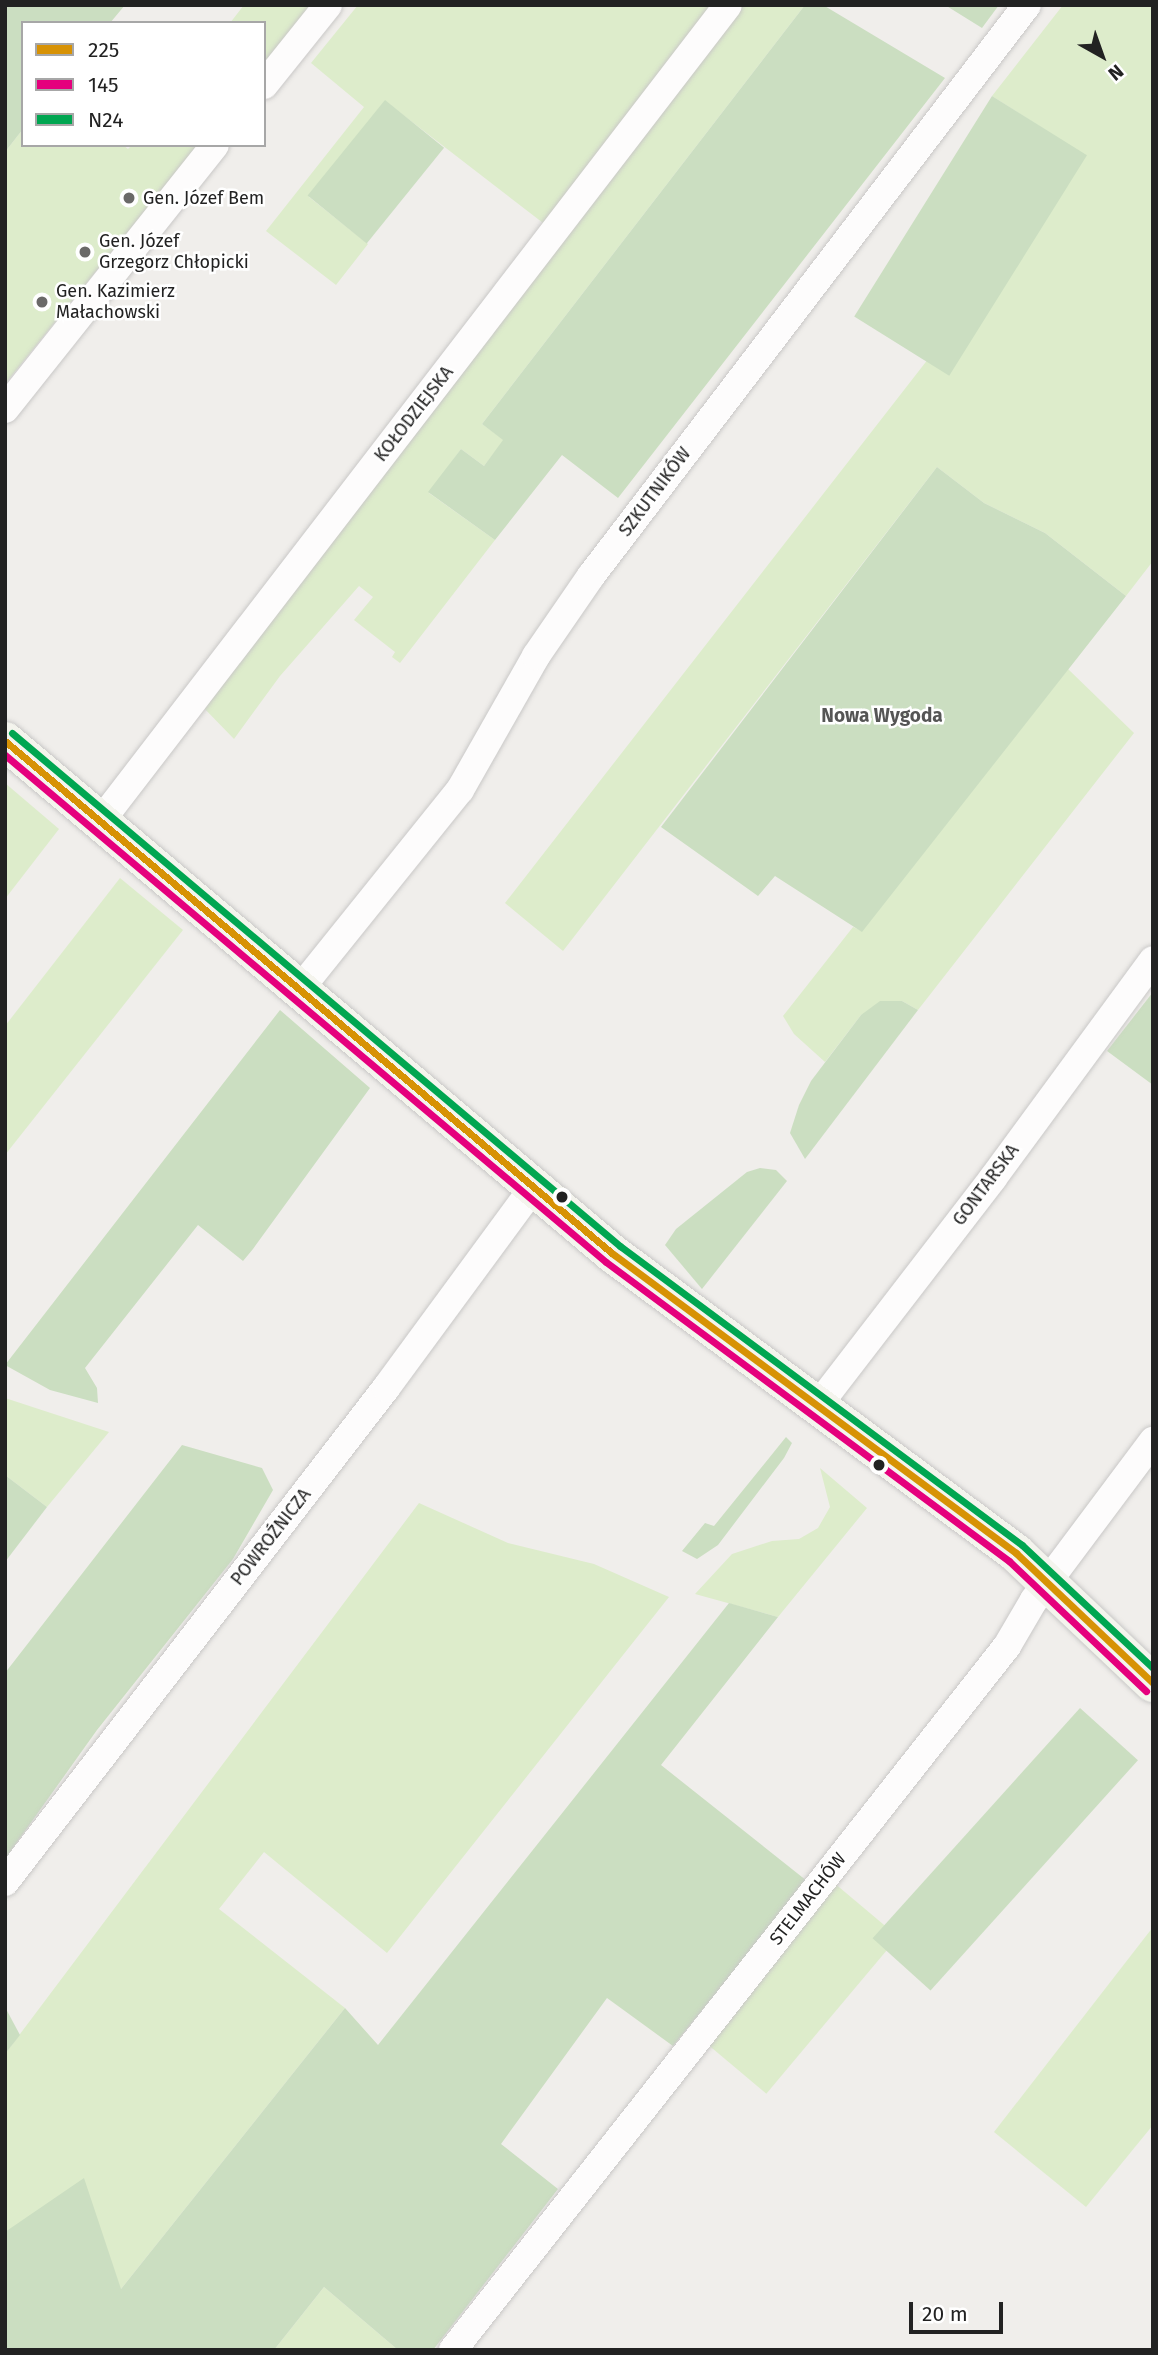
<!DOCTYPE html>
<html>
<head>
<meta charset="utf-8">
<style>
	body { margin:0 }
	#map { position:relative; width:1158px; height:2355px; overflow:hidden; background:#f0eeeb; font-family:"Fira Sans",sans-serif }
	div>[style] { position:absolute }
	.grass>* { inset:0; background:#ddeccb; transform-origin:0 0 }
	.forest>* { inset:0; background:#cbdec1; transform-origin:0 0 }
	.roads { filter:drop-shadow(0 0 2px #c9c8c7) drop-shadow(0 0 2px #c9c8c7) }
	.street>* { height:28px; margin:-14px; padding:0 14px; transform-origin:14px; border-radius:14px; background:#fdfcfc }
	.secondary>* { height:38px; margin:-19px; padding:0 19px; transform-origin:19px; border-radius:19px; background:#f4f4ed }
	.bus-1>* { height:7px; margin:-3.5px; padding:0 3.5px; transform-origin:3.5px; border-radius:3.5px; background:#d79205 }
	.bus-2>* { height:7px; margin:-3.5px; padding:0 3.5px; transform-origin:3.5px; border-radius:3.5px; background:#e5007d }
	.bus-3>* { height:7px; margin:-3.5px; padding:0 3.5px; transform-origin:3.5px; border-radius:3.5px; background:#00a651 }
	.dots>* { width:19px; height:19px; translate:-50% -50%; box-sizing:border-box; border:4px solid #fff; border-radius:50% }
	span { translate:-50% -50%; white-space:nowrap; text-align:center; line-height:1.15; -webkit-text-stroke:5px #fff; paint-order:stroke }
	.poi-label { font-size:18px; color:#222 }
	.left { translate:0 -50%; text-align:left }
	.street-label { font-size:18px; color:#222 }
	.neighbourhood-label { font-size:19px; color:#555; font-weight:700 }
	.frame { position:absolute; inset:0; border:7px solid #222; pointer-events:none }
	.legend { position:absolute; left:21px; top:21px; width:245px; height:126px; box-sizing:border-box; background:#fff; border:2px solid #a7a7a7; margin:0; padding:9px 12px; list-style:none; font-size:21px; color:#222 }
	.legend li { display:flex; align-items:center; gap:14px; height:35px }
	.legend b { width:35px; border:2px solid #a7a7a7 }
	.north { position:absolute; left:1067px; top:21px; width:70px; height:70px; -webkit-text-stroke:5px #fff; paint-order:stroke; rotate:140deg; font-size:19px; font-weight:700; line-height:28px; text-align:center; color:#222 }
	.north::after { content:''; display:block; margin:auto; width:24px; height:32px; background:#222; clip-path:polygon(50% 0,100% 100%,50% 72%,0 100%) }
	.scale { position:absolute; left:909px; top:2302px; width:94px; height:32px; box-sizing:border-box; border:4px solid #222; border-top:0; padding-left:9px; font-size:21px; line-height:24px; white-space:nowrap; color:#222; -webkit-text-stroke:5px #fff; paint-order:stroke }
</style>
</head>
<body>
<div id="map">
	<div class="grass">
		<i style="clip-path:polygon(244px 5px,310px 5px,264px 67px,264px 23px,230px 23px)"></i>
		<i style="clip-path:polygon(358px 5px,718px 5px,547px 226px,385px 101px,309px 197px,368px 244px,336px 285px,266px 231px,364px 107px,311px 63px)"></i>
		<i style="clip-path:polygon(738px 5px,805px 5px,482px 424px,504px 440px,484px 466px,461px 449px,429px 493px,495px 540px,400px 663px,392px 657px,395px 652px,354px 620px,373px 597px,359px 586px,280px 676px,234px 739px,200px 704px)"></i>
		<i style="clip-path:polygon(1063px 5px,1153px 5px,1153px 561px,1126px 596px,1045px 533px,984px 503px,937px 467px,563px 951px,505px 903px,1086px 156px,992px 96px)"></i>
		<i style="clip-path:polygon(23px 129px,23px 145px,123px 145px,128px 149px,132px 145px,198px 145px,5px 384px,5px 152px)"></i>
		<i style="clip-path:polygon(1068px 669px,1134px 733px,918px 1010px,902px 1001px,861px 1015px,825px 1062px,794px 1034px,783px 1016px,853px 927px,862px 931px)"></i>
		<i style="clip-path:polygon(5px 783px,59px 829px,5px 899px)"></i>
		<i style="clip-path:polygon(120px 878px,183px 930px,5px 1155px,5px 1026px)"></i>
		<i style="clip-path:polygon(5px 1398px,109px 1432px,47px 1507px,5px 1475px)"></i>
		<i style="clip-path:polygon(820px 1468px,867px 1508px,778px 1617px,695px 1594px,732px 1554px,772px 1541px,799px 1539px,818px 1528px,830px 1507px)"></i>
		<i style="clip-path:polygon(419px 1503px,508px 1543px,594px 1564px,669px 1597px,387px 1953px,264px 1852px,219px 1909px,345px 2008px,121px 2289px,5px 2232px,5px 2054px)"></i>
		<i style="left:833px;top:1882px;width:85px;height:205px;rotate:40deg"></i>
		<i style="clip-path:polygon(1153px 1927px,1153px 2125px,1086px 2207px,994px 2132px)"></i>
		<i style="clip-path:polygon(324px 2287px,398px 2350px,274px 2350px)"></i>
	</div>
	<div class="forest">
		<i style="clip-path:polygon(5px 5px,125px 5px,110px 23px,23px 23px,23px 129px,5px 152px)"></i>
		<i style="clip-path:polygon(805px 5px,823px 5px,945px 78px,618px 498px,562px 455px,495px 540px,428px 492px,461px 449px,484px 466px,503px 440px,482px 424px)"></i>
		<i style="clip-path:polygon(945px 5px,999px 5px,982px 28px)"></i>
		<i style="left:992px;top:96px;width:112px;height:260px;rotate:32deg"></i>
		<i style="left:385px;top:100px;width:76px;height:123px;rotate:39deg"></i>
		<i style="clip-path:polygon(937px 467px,984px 503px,1045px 533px,1126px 596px,862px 932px,775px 876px,758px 896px,661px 827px)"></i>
		<i style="clip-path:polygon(1153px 992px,1153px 1085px,1107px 1051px)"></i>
		<i style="clip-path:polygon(880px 1001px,902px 1001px,918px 1010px,805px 1159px,790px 1133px,799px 1105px,811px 1081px,861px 1015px)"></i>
		<i style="clip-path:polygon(280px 1010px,370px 1088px,253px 1249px,243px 1261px,198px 1225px,85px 1368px,97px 1388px,98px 1403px,50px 1390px,5px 1365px)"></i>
		<i style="clip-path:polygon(760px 1168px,776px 1170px,787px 1181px,702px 1289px,665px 1245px,676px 1229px,747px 1172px)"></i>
		<i style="clip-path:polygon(786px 1437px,792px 1443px,784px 1458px,718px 1545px,697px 1559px,682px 1551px,705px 1523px,714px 1526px)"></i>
		<i style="clip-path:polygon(182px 1445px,262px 1468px,273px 1490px,233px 1559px,97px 1730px,5px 1859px,5px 1673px)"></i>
		<i style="clip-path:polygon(5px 1475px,47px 1507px,5px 1562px)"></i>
		<i style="clip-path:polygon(729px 1603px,778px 1617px,661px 1765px,807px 1881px,673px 2046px,607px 1998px,501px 2144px,558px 2189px,433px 2350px,398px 2350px,324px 2287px,274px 2350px,5px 2350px,5px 2232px,84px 2178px,121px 2289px,345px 2008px,378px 2045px)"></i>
		<i style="left:1080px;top:1708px;width:78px;height:310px;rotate:42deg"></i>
		<i style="clip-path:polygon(5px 2007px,20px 2035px,5px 2054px)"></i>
	</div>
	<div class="roads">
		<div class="street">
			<i style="left:264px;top:85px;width:102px;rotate:-51.3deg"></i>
			<i style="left:5px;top:409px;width:337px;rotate:-51.5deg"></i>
			<i style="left:100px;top:822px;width:1030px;rotate:-52.45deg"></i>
			<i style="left:299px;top:990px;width:257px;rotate:-51.2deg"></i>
			<i style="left:460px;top:790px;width:154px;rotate:-60.4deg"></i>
			<i style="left:536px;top:656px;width:97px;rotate:-55.5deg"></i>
			<i style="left:591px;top:576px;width:718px;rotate:-52.64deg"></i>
			<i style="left:816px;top:1408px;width:290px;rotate:-52.4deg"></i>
			<i style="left:993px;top:1178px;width:270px;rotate:-53.7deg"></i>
			<i style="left:5px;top:1882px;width:624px;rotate:-52.36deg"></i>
			<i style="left:386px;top:1388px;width:248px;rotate:-53.7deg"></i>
			<i style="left:453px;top:2350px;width:896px;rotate:-51.8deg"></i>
			<i style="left:1007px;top:1646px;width:53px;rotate:-59.6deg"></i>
			<i style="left:1034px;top:1600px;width:199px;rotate:-53.2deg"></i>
		</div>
		<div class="secondary">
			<i style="left:5px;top:741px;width:796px;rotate:40.16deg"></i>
			<i style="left:613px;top:1254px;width:502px;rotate:36.57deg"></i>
			<i style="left:1016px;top:1553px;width:189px;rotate:43.5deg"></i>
		</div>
	</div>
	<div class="bus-1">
		<i style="left:5px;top:741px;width:796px;rotate:40.16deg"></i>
		<i style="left:613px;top:1254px;width:502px;rotate:36.57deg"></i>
		<i style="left:1016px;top:1553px;width:189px;rotate:43.5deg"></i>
	</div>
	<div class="bus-2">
		<i style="left:5px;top:755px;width:786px;rotate:40.15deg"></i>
		<i style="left:606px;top:1262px;width:502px;rotate:36.57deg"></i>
		<i style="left:1009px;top:1561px;width:189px;rotate:43.5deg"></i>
	</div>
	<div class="bus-3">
		<i style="left:12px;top:733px;width:796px;rotate:40.16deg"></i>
		<i style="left:620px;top:1246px;width:501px;rotate:36.64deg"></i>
		<i style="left:1022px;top:1545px;width:180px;rotate:43.2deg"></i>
	</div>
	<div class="dots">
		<i style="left:129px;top:198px;background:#6a6968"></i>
		<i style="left:85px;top:252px;background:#6a6968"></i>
		<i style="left:42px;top:302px;background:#6a6968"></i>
		<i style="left:562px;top:1197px;background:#222"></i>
		<i style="left:879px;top:1465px;background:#222"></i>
	</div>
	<div class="poi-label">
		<span class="left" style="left:143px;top:198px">Gen. Józef Bem</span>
		<span class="left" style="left:99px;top:252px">Gen. Józef<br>Grzegorz Chłopicki</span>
		<span class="left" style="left:56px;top:302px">Gen. Kazimierz<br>Małachowski</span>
	</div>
	<div class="street-label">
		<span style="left:414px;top:414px;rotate:-52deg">KOŁODZIEJSKA</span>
		<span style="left:655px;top:492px;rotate:-53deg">SZKUTNIKÓW</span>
		<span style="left:986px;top:1185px;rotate:-53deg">GONTARSKA</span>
		<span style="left:271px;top:1537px;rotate:-52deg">POWROŹNICZA</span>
		<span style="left:808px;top:1899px;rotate:-52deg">STELMACHÓW</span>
	</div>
	<div class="neighbourhood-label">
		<span style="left:882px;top:716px">Nowa Wygoda</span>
	</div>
	<div class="frame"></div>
	<ul class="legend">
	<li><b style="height:9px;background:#d79205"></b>225</li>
	<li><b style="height:9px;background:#e5007d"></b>145</li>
	<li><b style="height:9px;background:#00a651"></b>N24</li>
	</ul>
	<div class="north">N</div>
	<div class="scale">20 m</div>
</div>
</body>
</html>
